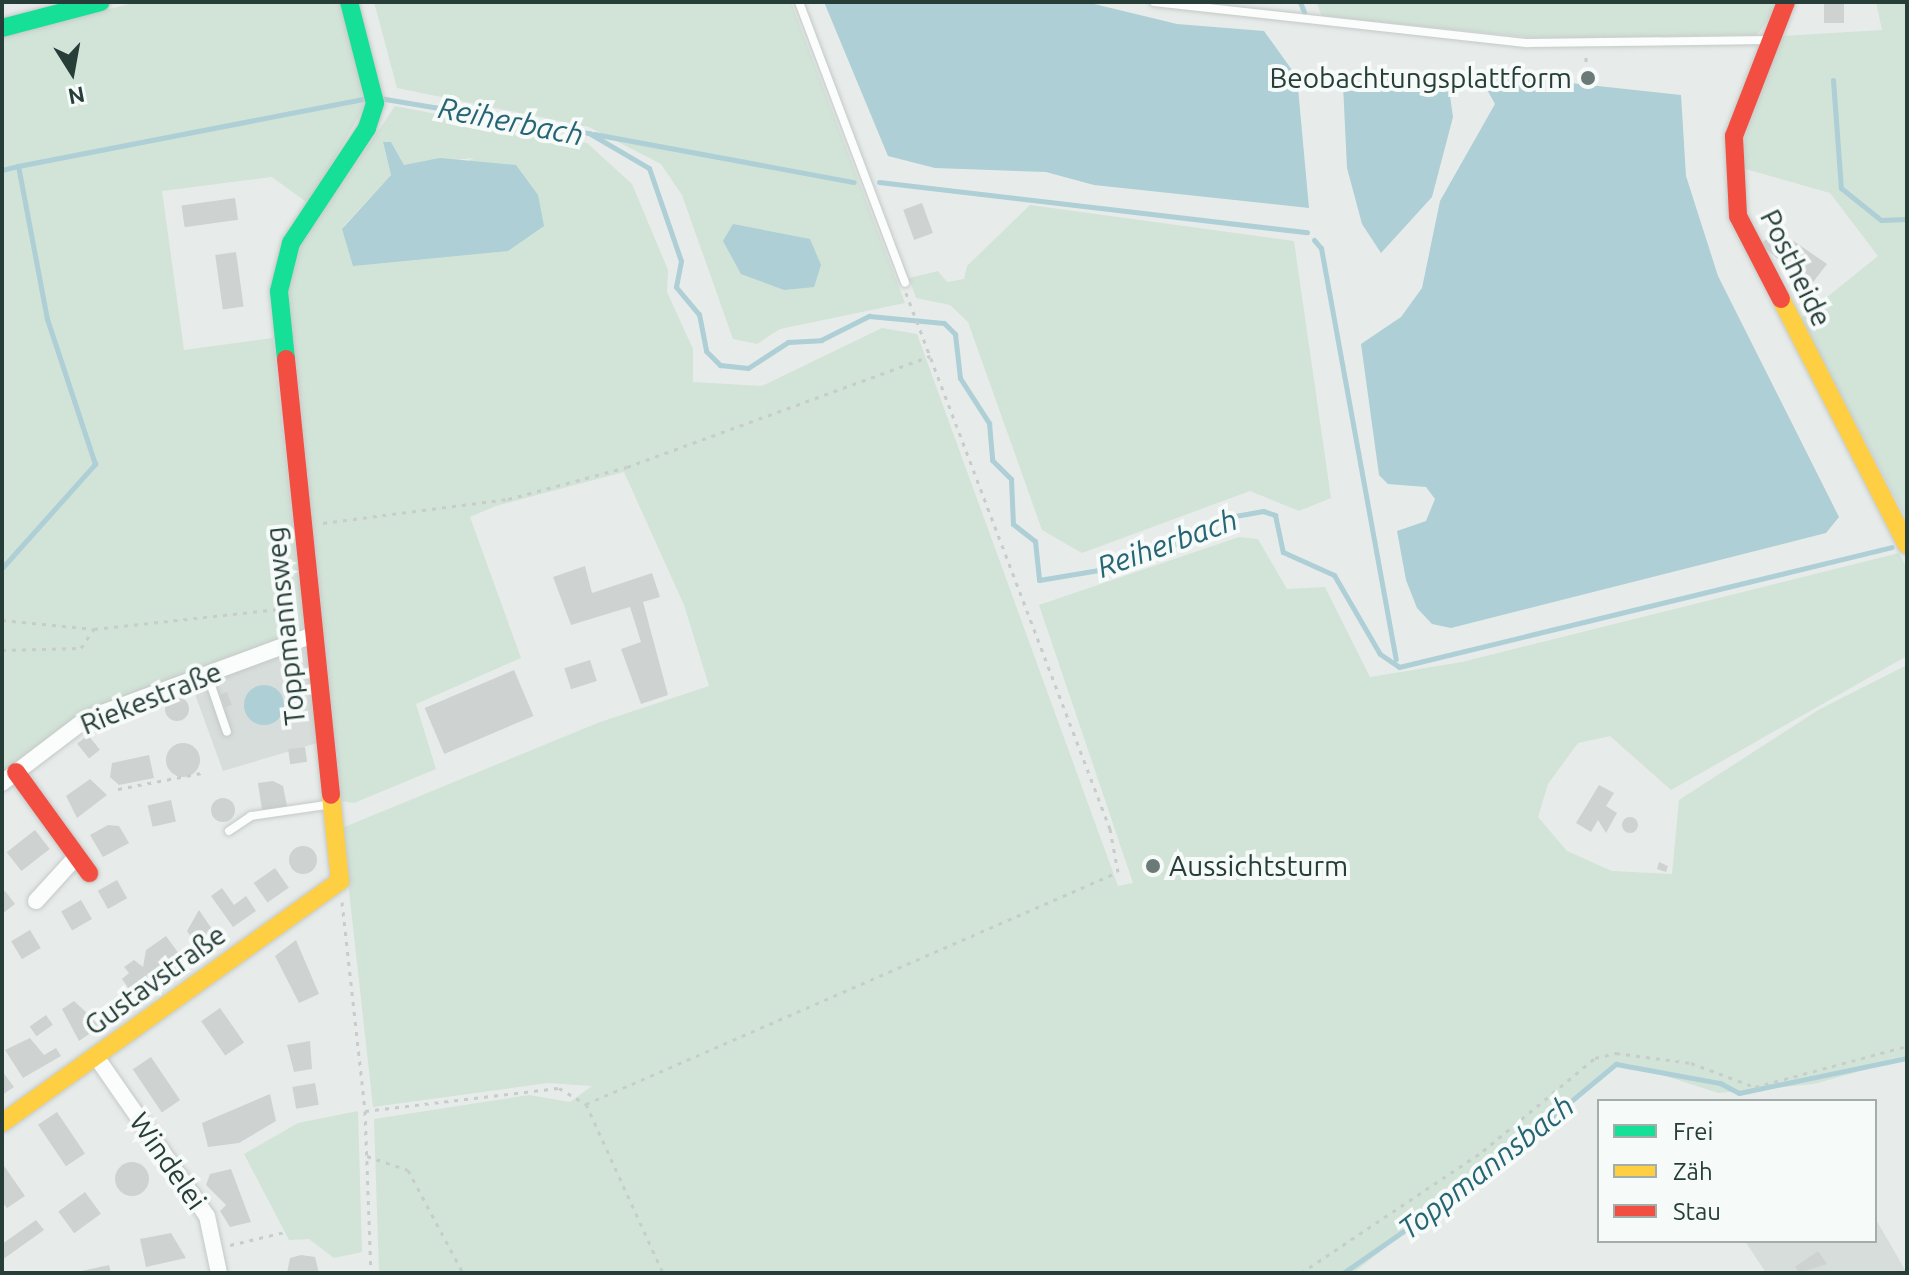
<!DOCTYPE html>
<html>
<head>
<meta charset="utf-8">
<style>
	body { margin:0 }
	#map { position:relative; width:1909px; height:1275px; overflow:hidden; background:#e7ecea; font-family:Ubuntu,sans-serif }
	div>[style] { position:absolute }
	.built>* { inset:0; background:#d6ddda }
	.green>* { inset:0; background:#d2e3d8 }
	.water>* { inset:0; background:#adcfd5 }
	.round { border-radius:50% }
	.stream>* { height:5px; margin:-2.5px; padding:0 2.5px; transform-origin:2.5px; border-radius:2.5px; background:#adcfd5 }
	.building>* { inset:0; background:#ced3d1; transform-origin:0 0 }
	.path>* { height:3px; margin-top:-1.5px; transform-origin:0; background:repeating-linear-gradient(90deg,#c7cdcb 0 4px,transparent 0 10px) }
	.roads { filter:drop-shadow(0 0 2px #c4c9c7) drop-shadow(0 0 2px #c4c9c7) }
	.lane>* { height:8px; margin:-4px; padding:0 4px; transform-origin:4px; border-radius:4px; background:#fbfcfc }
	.street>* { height:16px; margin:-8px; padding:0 8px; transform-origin:8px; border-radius:8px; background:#fbfcfc }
	.fast>* { height:18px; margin:-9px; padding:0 9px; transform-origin:9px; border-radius:9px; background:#16e098 }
	.slow>* { height:18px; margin:-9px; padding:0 9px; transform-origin:9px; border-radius:9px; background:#ffcf43 }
	.jam>* { height:18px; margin:-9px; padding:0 9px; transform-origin:9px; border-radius:9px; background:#f24e42 }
	.dots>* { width:22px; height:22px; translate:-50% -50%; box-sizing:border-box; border:4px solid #f6faf8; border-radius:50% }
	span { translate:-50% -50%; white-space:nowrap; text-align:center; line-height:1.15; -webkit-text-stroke:8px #f6faf8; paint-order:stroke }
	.poi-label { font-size:28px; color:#263d38 }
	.right { translate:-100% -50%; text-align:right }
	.left { translate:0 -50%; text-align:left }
	.street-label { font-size:28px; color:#263d38 }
	.water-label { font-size:30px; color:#266574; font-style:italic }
	.frame { position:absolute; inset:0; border:4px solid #263d38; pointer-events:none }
	.legend { position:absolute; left:1597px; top:1099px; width:280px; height:144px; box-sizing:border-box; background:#f6faf8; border:2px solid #a3aeab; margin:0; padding:10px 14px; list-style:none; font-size:24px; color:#263d38 }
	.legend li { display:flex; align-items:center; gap:16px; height:40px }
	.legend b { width:40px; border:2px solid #a3aeab }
	.north { position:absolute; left:32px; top:32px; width:80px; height:80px; -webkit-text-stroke:6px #f6faf8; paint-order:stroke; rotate:169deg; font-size:22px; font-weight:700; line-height:32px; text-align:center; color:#263d38 }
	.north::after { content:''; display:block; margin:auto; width:28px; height:36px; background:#263d38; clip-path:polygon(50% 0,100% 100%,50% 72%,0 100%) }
</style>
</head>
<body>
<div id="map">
	<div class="built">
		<i style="clip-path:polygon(298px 647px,307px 652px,317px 743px,223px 771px,192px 686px)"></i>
		<i style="clip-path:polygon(1875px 1218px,1907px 1273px,1766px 1273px,1745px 1241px,1875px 1241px)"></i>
	</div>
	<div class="green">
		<i style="clip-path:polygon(137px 2px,340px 2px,357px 60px,364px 107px,309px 204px,272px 177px,162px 191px,184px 350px,273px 338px,304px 624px,299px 632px,81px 714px,2px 774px,2px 36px)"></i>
		<i style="clip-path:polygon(374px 2px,791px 2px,905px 303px,780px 329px,757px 344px,733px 339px,682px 195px,661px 164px,589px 127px,397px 88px)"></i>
		<i style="clip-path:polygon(1316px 2px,1781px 2px,1757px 35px,1535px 38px,1322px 16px)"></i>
		<i style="clip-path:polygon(1876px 2px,1907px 2px,1907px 520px,1800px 319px,1878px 256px,1830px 193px,1742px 168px,1745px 135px,1782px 36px,1882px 30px)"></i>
		<i style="clip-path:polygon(evenodd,395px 106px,587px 143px,632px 184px,668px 270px,667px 292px,693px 349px,693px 382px,762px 386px,882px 328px,917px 334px,1118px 886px,1133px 883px,1039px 605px,1239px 537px,1258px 539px,1287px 589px,1325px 587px,1370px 677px,1462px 662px,1899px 553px,1907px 568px,1907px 656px,1671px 790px,1610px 736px,1578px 743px,1548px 784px,1538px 817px,1567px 851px,1612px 871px,1672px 874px,1679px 800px,1820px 709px,1907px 665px,1907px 1058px,1814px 1084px,1718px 1093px,1629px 1064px,1617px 1066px,1353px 1273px,379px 1273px,374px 1119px,529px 1095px,570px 1102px,592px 1086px,548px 1083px,373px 1107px,342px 828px,600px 722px,709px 686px,684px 605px,624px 472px,496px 506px,470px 517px,521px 658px,416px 704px,436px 769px,354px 803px,341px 801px,288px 287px,301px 245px,395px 106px,391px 142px,404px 165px,474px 158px,342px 228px,391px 175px,383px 143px,391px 142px)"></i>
		<i style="clip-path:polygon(1030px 205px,1294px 241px,1331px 498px,1299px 511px,1250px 491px,1082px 553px,1042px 530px,968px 322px,950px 305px,916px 298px,909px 278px,938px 271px,947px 282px,964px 279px,967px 266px)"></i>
		<i style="clip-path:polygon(358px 1111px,362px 1252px,334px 1258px,309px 1239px,289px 1240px,244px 1154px,298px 1123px)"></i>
	</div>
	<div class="water">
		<i style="clip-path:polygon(824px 2px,1086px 2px,1177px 24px,1264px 31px,1297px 77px,1309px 208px,1094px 185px,1046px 172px,935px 168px,888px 156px)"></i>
		<i style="clip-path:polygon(1407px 72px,1448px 82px,1453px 117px,1432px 197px,1381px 253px,1362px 224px,1347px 168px,1343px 85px)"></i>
		<i style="clip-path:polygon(1524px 78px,1681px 95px,1686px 176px,1718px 276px,1839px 517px,1826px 533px,1451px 628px,1432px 624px,1417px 608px,1406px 580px,1397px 531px,1426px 521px,1435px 499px,1426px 487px,1388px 484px,1379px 475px,1361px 344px,1401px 317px,1422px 288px,1440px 201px,1495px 104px,1485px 86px,1492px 79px)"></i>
		<i style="clip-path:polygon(383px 142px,391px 142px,404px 165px,440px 158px,516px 165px,538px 195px,544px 226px,508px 251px,353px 266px,342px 229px,391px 175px)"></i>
		<i style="clip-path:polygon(733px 224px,810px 239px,821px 265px,814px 287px,784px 290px,741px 274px,723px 241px)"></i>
		<i class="round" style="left:244px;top:685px;width:40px;height:40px"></i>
	</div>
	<div class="stream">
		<i style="left:1300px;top:2px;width:11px;rotate:68deg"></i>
		<i style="left:1833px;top:80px;width:108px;rotate:85.8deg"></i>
		<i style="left:1841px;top:188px;width:51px;rotate:38.7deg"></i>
		<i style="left:1881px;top:220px;width:26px;rotate:-2deg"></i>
		<i style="left:379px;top:98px;width:213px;rotate:9.5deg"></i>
		<i style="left:589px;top:133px;width:69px;rotate:30.3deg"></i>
		<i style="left:649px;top:168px;width:98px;rotate:71deg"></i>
		<i style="left:681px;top:261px;width:26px;rotate:101deg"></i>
		<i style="left:676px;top:287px;width:35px;rotate:50deg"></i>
		<i style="left:699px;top:314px;width:38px;rotate:79deg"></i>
		<i style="left:706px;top:351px;width:20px;rotate:45deg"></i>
		<i style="left:720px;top:365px;width:28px;rotate:6deg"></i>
		<i style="left:748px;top:368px;width:48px;rotate:-33deg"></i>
		<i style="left:788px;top:342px;width:33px;rotate:-3deg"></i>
		<i style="left:821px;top:340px;width:54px;rotate:-26.6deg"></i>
		<i style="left:869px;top:316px;width:75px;rotate:5.3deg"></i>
		<i style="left:944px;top:323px;width:16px;rotate:45deg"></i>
		<i style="left:955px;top:334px;width:44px;rotate:83.5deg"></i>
		<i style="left:960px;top:378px;width:54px;rotate:57.2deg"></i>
		<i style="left:989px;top:423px;width:37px;rotate:85deg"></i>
		<i style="left:992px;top:460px;width:27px;rotate:45deg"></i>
		<i style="left:1011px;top:479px;width:45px;rotate:87.5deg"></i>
		<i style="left:1013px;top:524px;width:28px;rotate:38deg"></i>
		<i style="left:1035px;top:541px;width:39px;rotate:84deg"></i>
		<i style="left:1039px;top:580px;width:79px;rotate:-9.5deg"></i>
		<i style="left:1117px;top:567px;width:34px;rotate:-30deg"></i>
		<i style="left:1146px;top:550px;width:37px;rotate:-11deg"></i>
		<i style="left:1182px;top:543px;width:43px;rotate:-33.7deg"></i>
		<i style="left:1218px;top:519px;width:46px;rotate:-10.1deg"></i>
		<i style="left:1263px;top:511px;width:13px;rotate:18deg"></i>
		<i style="left:1275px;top:515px;width:38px;rotate:78deg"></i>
		<i style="left:1283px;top:552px;width:56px;rotate:24.3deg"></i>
		<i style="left:1334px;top:575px;width:91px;rotate:59.8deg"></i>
		<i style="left:1380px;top:654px;width:23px;rotate:34deg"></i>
		<i style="left:1399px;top:667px;width:507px;rotate:-13.68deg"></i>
		<i style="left:594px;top:134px;width:264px;rotate:10.5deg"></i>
		<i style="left:2px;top:170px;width:16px;rotate:-14deg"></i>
		<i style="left:879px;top:182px;width:431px;rotate:6.7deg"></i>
		<i style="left:1314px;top:240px;width:11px;rotate:49deg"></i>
		<i style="left:1321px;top:248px;width:418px;rotate:79.7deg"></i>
		<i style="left:2px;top:568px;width:140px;rotate:-48.2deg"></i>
		<i style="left:95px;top:464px;width:153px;rotate:-108.3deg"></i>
		<i style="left:47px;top:319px;width:156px;rotate:-100.7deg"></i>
		<i style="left:18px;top:166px;width:358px;rotate:-11deg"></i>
		<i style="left:1343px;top:1273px;width:155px;rotate:-34.7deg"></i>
		<i style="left:1470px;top:1185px;width:190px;rotate:-39.7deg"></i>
		<i style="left:1616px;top:1064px;width:106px;rotate:10.4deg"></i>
		<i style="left:1720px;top:1083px;width:21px;rotate:28deg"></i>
		<i style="left:1739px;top:1093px;width:172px;rotate:-11.8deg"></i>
	</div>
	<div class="building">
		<i style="left:1824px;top:2px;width:20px;height:21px"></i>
		<i style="left:1580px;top:73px;width:17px;height:10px"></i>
		<i style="left:235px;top:198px;width:22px;height:54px;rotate:82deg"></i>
		<i style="left:922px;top:203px;width:32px;height:20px;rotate:70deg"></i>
		<i style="clip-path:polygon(1779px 231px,1827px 264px,1810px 286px,1760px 244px)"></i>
		<i style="left:236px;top:252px;width:55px;height:21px;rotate:82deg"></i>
		<i style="clip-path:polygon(585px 566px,592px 593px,652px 573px,660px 597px,643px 602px,668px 695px,641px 704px,621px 649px,641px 642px,630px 607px,571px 625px,553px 577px)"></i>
		<i style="left:590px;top:660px;width:22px;height:27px;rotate:72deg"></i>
		<i style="left:514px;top:670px;width:50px;height:97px;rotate:67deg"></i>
		<i style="left:227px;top:692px;width:14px;height:7px;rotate:69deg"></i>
		<i class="round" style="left:165px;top:697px;width:24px;height:24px"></i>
		<i style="left:88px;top:735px;width:19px;height:14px;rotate:51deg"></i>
		<i class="round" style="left:166px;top:743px;width:34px;height:34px"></i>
		<i style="left:305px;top:747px;width:15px;height:17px;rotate:82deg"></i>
		<i style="clip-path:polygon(149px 755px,154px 778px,119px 785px,110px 777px,112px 763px)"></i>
		<i style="clip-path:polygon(90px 779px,107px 795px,77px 818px,66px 796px)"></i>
		<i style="clip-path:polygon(273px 781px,283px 786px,287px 806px,262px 810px,258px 783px)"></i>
		<i style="clip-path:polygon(1599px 785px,1614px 793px,1606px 806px,1617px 813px,1606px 833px,1598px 820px,1591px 832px,1576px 823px)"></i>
		<i class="round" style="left:211px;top:798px;width:24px;height:24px"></i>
		<i style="left:171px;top:800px;width:22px;height:24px;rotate:77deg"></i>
		<i class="round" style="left:1622px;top:817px;width:16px;height:16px"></i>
		<i style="clip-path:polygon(108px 825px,119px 826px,129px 843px,103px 857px,90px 835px)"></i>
		<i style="left:35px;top:830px;width:24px;height:36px;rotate:52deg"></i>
		<i class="round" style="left:289px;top:846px;width:28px;height:28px"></i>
		<i style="clip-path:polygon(1150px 860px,1159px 864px,1156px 872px,1146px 869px)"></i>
		<i style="clip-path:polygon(1659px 862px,1668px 866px,1666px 872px,1657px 869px)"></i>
		<i style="left:275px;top:868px;width:24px;height:26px;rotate:55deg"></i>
		<i style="left:117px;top:880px;width:21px;height:22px;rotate:61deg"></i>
		<i style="clip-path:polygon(222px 888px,234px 905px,246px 896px,256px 911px,233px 927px,211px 896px)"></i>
		<i style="clip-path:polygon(5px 891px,15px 904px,2px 914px,2px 893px)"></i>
		<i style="left:81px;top:900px;width:22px;height:23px;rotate:60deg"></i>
		<i style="clip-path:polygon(199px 910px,218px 938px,200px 950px,187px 931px)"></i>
		<i style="left:30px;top:930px;width:21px;height:22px;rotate:59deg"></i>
		<i style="clip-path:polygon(166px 936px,185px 962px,137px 1001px,122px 979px,129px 973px,124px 967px,134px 960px,143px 967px,146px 950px)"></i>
		<i style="clip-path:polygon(296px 940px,319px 994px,299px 1003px,275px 956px)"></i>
		<i style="clip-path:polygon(74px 1001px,101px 1026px,79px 1041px,62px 1009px)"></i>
		<i style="left:220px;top:1008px;width:42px;height:23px;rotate:55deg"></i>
		<i style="left:46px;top:1015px;width:12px;height:20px;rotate:55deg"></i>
		<i style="clip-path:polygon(30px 1038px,44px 1055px,56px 1048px,61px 1056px,23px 1078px,5px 1050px)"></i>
		<i style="clip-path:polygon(310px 1041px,312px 1069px,294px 1072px,287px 1045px)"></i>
		<i style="left:151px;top:1057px;width:52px;height:22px;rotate:56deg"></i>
		<i style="clip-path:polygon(2px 1071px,14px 1087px,2px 1095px)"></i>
		<i style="left:315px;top:1083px;width:22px;height:23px;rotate:80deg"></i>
		<i style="clip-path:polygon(270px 1094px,276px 1121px,239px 1143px,208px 1147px,202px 1123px)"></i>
		<i style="left:57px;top:1112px;width:50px;height:23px;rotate:56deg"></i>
		<i class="round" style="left:115px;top:1162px;width:34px;height:34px"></i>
		<i style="clip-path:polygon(2px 1163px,25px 1196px,7px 1208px,2px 1202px)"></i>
		<i style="clip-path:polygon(231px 1169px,251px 1222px,230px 1227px,220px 1211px,226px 1205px,206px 1185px,210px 1174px)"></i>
		<i style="left:85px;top:1192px;width:27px;height:33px;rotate:54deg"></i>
		<i style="clip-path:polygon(36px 1220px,44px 1230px,2px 1260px,2px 1244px)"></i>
		<i style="clip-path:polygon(171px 1233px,186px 1258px,146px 1267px,140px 1239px)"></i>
		<i style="clip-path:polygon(1818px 1251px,1827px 1264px,1799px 1273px,1795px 1267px)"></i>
		<i style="clip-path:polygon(301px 1255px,315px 1257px,319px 1273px,287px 1273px,290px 1258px)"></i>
		<i style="clip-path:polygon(109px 1265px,111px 1273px,77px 1273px,77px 1272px)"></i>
	</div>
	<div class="path">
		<i style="left:1586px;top:72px;width:18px;rotate:-90deg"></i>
		<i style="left:323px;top:523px;width:187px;rotate:-7.4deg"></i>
		<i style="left:508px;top:499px;width:123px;rotate:-15.1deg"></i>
		<i style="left:627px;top:467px;width:323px;rotate:-20.1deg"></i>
		<i style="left:2px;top:620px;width:92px;rotate:5.6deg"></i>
		<i style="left:2px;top:650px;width:79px;rotate:-1.5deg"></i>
		<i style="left:81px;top:648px;width:23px;rotate:-56deg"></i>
		<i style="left:94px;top:629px;width:202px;rotate:-6.2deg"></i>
		<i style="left:118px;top:789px;width:85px;rotate:-10.9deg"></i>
		<i style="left:342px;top:902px;width:210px;rotate:83.7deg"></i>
		<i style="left:365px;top:1111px;width:162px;rotate:87.9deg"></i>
		<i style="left:586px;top:1104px;width:186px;rotate:65.5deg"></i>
		<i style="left:365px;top:1111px;width:195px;rotate:-6.8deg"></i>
		<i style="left:559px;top:1088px;width:31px;rotate:31deg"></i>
		<i style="left:586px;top:1104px;width:580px;rotate:-23.56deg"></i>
		<i style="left:1118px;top:872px;width:44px;rotate:-100.5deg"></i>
		<i style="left:1110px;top:829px;width:574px;rotate:-110.84deg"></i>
		<i style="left:367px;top:1156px;width:43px;rotate:18.9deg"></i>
		<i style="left:408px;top:1170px;width:117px;rotate:61.9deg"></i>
		<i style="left:230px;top:1245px;width:57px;rotate:-13.3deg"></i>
		<i style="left:1301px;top:1273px;width:219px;rotate:-33.8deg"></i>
		<i style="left:1483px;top:1151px;width:146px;rotate:-39.7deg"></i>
		<i style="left:1595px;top:1058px;width:22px;rotate:-13deg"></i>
		<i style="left:1616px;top:1053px;width:76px;rotate:7.6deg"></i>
		<i style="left:1691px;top:1063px;width:68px;rotate:20.6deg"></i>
		<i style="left:1755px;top:1087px;width:157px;rotate:-15.1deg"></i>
	</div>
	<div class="roads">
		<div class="lane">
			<i style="left:799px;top:2px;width:300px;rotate:69.3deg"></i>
			<i style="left:1154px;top:2px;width:376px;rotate:6.3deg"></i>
			<i style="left:1528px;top:43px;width:240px;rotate:-0.7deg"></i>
			<i style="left:207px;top:674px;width:61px;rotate:71deg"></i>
			<i style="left:229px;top:831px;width:27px;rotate:-34deg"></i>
			<i style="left:251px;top:816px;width:82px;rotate:-8.4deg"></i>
		</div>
		<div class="street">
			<i style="left:2px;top:783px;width:106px;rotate:-37.3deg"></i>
			<i style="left:86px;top:719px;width:242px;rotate:-20.3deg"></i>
			<i style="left:36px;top:901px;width:61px;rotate:-47.7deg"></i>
			<i style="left:97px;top:1058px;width:193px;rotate:55.2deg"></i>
			<i style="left:207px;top:1216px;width:58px;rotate:78.1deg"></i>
		</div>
		<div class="fast">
			<i style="left:2px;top:28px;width:102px;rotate:-14.7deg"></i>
			<i style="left:286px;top:359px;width:68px;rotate:-95.9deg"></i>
			<i style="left:279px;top:291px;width:49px;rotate:-76deg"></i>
			<i style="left:291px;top:243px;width:138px;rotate:-56.5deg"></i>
			<i style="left:367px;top:128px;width:26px;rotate:-72deg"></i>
			<i style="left:375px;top:103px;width:104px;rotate:-104.4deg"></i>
		</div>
		<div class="slow">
			<i style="left:1781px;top:299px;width:276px;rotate:62.9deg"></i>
			<i style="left:2px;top:1123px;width:416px;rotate:-35.6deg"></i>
			<i style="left:340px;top:881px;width:86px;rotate:-96deg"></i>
		</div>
		<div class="jam">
			<i style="left:1781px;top:299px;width:93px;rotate:-117.4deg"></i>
			<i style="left:1738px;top:216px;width:80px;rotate:-92.9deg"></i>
			<i style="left:1734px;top:136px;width:144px;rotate:-68.8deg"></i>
			<i style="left:286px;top:359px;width:438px;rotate:84.1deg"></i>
			<i style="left:16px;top:772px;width:125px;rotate:54.1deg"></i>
		</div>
	</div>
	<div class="dots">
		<i style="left:1588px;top:78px;background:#6a7a76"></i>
		<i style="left:1153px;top:866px;background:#6a7a76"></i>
	</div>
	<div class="poi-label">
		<span class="right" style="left:1572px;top:78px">Beobachtungsplattform</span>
		<span class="left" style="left:1169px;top:866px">Aussichtsturm</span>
	</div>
	<div class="street-label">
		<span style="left:1796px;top:268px;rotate:64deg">Postheide</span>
		<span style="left:285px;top:626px;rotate:-96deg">Toppmannsweg</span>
		<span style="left:151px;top:698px;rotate:-22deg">Riekestraße</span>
		<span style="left:155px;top:980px;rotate:-36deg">Gustavstraße</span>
		<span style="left:168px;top:1161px;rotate:55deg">Windelei</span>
	</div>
	<div class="water-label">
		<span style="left:511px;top:121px;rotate:11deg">Reiherbach</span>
		<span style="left:1167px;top:543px;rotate:-20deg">Reiherbach</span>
		<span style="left:1486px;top:1167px;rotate:-38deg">Toppmannsbach</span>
	</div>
	<div class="frame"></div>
	<ul class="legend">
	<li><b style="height:10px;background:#16e098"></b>Frei</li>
	<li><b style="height:10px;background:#ffcf43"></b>Zäh</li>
	<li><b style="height:10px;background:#f24e42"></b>Stau</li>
	</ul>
	<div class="north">N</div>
</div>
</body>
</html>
